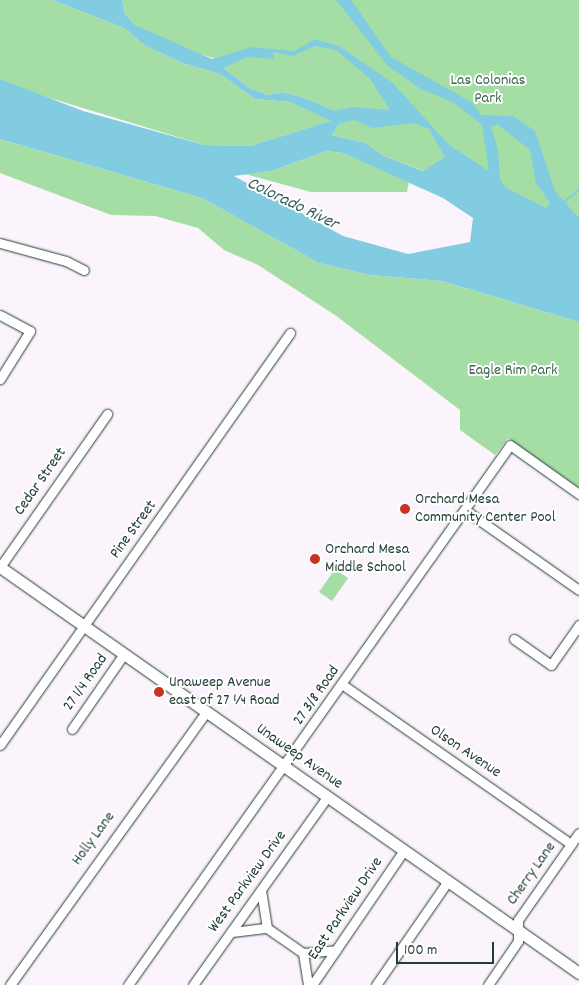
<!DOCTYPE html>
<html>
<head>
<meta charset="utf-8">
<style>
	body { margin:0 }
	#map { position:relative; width:579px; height:985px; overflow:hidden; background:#fcf4fc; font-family:Dekko,sans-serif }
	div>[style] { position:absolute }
	.green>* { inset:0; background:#a5dea4; transform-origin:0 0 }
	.water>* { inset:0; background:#81cce1 }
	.stream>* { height:2px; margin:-1px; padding:0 1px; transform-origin:1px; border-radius:1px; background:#81cce1 }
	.roads { filter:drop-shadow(0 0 1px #1f3d34) drop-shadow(0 0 1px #1f3d34) }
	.minor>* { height:9px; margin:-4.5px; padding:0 4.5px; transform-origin:4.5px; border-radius:4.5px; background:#fff }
	.major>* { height:11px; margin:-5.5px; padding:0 5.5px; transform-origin:5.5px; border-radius:5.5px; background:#fff }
	.dots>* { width:14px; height:14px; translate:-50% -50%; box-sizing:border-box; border:2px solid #fff; border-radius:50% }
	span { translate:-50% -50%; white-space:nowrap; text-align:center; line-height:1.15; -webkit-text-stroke:4px #fff; paint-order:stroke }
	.park-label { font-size:16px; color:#406550 }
	.street-label { font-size:16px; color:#1f3d34 }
	.poi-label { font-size:16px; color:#1f3d34 }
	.left { translate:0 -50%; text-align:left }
	.water-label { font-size:18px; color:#38615f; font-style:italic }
	.scale { position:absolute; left:396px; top:942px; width:98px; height:22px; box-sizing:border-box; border:2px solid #1f3d34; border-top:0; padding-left:6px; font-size:15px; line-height:18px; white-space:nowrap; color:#1f3d34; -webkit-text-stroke:4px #fff; paint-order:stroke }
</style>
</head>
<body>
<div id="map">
	<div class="green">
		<i style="clip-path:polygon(0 0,53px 0,124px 28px,144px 45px,182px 63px,220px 74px,255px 99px,290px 102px,332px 121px,250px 146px,204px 145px,27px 91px,0 79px)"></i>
		<i style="clip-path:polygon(122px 0,579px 0,579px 229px,384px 156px,365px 143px,332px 135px,339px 124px,350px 121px,344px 116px,305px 98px,282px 92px,268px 95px,249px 88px,224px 68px,230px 63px,186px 50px,135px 25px,125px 14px)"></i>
		<i style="clip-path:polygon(0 139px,202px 198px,319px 263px,370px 275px,442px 281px,579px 322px,579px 488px,508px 438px,495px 455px,460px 430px,460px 410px,335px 315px,258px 265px,224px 250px,198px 228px,155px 216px,111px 215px,0 173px)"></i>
		<i style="clip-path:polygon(327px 151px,343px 153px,409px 182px,407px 192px,311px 192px,245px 174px,271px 171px)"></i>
		<i style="left:335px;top:569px;width:16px;height:28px;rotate:35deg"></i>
	</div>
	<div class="water">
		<i style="clip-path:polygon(evenodd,53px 0,122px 0,125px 14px,135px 25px,212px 59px,252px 47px,295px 51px,315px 39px,339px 46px,393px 83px,449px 145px,489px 171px,482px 125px,454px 103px,419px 88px,387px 65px,336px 0,351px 0,391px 57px,473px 103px,481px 115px,513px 116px,535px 131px,555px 191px,579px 218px,579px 322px,442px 281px,370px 275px,319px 263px,202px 198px,0 139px,0 79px,83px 111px,204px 145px,250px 146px,331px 121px,290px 102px,255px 99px,220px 74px,182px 63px,144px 45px,124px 28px,53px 0,315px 46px,336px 50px,370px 79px,390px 110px,353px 107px,334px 111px,305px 98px,282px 92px,268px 95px,249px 88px,224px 68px,247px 57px,274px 59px,273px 52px,293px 56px,315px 46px,53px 0,355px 120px,372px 128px,414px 123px,429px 129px,445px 157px,423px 171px,384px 156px,365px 143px,332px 135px,339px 124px,355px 120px,53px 0,497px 124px,530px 150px,536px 183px,550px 203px,546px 208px,506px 188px,500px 179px,498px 149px,491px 127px,497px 124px,53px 0,327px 151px,343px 153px,443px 198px,473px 218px,470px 242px,408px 254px,343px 236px,234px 176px,271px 171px,327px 151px)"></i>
	</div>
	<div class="stream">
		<i style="left:564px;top:202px;width:19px;rotate:-39deg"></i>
	</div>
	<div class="roads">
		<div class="minor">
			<i style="left:0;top:243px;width:68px;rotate:15.3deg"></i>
			<i style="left:66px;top:261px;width:20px;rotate:27deg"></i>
			<i style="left:0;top:315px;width:34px;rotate:28deg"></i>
			<i style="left:30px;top:331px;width:57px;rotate:122deg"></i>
			<i style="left:465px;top:510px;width:139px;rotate:35.1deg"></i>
			<i style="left:0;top:567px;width:187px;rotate:-55deg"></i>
			<i style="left:514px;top:639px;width:45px;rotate:35.1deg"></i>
			<i style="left:551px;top:665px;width:49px;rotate:-55deg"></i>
			<i style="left:343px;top:685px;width:278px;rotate:34.9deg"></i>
			<i style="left:72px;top:729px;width:91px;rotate:-55.3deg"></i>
			<i style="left:0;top:745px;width:504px;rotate:-54.86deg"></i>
			<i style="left:261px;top:890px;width:38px;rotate:81deg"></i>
			<i style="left:267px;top:928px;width:44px;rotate:34.8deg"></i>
			<i style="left:303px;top:953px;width:33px;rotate:-5deg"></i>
			<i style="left:232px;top:932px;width:35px;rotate:-7deg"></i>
			<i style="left:303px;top:953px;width:32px;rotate:81deg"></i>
			<i style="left:10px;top:985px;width:336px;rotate:-54.3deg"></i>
			<i style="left:128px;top:985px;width:661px;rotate:-54.72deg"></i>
			<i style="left:510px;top:445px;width:85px;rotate:35.4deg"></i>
			<i style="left:193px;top:985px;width:232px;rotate:-54.5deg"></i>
			<i style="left:312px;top:985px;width:163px;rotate:-55.7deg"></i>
			<i style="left:376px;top:985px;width:126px;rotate:-55.3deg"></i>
			<i style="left:488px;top:985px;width:53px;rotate:-55.7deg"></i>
			<i style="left:518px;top:941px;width:21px;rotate:-90deg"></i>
			<i style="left:518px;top:920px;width:106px;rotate:-55deg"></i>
		</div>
		<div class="major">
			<i style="left:0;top:567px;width:707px;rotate:35.04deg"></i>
		</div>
	</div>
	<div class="dots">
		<i style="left:405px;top:509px;background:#c8321e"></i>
		<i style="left:315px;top:559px;background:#c8321e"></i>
		<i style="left:159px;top:692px;background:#c8321e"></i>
	</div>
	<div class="park-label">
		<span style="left:488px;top:90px">Las Colonias<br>Park</span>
		<span style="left:513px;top:371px">Eagle Rim Park</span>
	</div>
	<div class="street-label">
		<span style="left:41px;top:482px;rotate:-55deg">Cedar Street</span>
		<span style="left:134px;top:530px;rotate:-54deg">Pine Street</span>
		<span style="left:86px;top:683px;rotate:-55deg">27 1/4 Road</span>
		<span style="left:317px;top:696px;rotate:-55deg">27 3/8 Road</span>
		<span style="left:465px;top:752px;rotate:34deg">Olson Avenue</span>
		<span style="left:299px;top:757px;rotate:35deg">Unaweep Avenue</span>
		<span style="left:94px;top:839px;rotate:-54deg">Holly Lane</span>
		<span style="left:532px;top:874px;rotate:-55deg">Cherry Lane</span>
		<span style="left:248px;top:882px;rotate:-54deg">West Parkview Drive</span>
		<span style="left:346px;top:909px;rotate:-56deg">East Parkview Drive</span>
	</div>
	<div class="poi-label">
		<span class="left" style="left:415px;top:509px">Orchard Mesa<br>Community Center Pool</span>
		<span class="left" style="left:325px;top:559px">Orchard Mesa<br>Middle School</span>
		<span class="left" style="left:169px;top:692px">Unaweep Avenue<br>east of 27 ¼ Road</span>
	</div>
	<div class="water-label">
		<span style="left:292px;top:205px;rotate:26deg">Colorado River</span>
	</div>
	<div class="scale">100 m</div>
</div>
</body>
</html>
